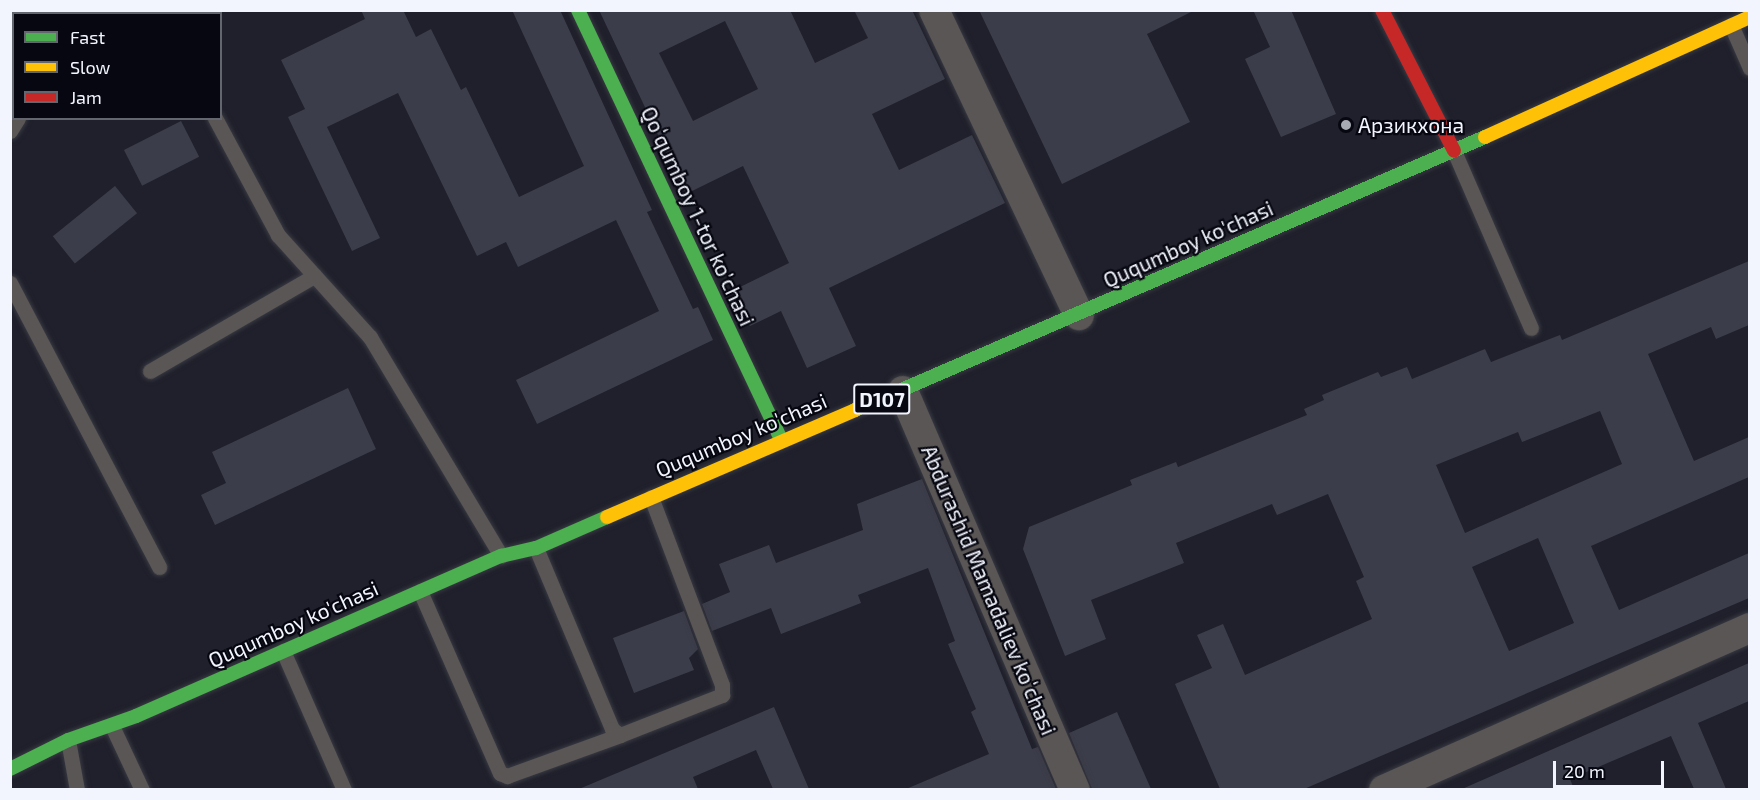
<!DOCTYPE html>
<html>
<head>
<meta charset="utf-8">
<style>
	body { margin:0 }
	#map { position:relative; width:1760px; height:800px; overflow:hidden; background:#1f202b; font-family:"Exo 2",sans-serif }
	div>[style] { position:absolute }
	.building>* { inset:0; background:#3c3d4a; transform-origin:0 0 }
	.roads { filter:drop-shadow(0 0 2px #393a43) drop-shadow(0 0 2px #393a43) }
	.lane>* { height:15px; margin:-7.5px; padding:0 7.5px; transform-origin:7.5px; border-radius:7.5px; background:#5a5655 }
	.street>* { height:30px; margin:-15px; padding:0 15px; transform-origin:15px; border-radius:15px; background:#5a5655 }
	.fast>* { height:14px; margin:-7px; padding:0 7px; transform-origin:7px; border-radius:7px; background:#4caf50 }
	.slow>* { height:14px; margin:-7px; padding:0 7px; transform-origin:7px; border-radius:7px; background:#ffc107 }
	.jam>* { height:14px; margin:-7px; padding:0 7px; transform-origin:7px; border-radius:7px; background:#c62828 }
	.dots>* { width:16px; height:16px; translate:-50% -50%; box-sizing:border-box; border:3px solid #060710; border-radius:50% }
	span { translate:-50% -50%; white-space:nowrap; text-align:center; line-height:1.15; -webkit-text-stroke:4.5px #060710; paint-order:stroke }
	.shield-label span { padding:2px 4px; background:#060710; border:2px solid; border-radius:4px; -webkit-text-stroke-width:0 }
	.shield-label { font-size:20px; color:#f2f4fe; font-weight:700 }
	.poi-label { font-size:21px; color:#f2f4fe }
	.left { translate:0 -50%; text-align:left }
	.street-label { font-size:21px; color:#f2f4fe }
	.frame { position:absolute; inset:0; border:12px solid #f2f4fe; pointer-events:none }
	.legend { position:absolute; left:12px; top:12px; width:210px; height:108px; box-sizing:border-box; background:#060710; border:2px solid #64666f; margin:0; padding:8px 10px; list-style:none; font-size:18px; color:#f2f4fe }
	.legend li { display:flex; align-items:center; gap:12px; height:30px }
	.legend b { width:30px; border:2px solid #64666f }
	.scale { position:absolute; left:1553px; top:761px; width:111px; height:27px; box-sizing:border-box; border:3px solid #f2f4fe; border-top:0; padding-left:8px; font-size:18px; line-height:21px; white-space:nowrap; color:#f2f4fe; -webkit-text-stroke:4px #060710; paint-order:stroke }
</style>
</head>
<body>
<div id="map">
	<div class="building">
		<i style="clip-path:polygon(361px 10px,403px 10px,416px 37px,431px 29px,461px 90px,466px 87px,519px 197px,584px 166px,512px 10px,560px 10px,652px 210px,647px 212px,693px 309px,698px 307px,713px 340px,537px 424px,516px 380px,659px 311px,616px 220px,518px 267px,506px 242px,477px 256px,398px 93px,327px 127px,380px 238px,352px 251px,288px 117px,305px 109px,281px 60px,365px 19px)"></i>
		<i style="clip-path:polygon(evenodd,599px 10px,790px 10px,815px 63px,868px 38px,854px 10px,912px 10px,945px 79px,872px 114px,899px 170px,972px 135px,1005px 203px,829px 288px,856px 346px,807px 368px,781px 311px,750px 326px,732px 291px,789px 263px,743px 166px,686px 194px,599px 10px,725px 21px,758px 89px,693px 121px,659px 53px,725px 21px)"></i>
		<i style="clip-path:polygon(979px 10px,1195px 10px,1147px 34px,1190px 122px,1062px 184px)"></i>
		<i style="clip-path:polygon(1253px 10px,1291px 10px,1336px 114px,1281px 137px,1245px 59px,1270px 47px)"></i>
		<i style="left:181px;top:121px;width:40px;height:64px;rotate:63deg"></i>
		<i style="left:115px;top:186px;width:35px;height:80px;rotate:51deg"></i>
		<i style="clip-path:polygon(evenodd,1749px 261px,1749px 325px,1716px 339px,1711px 327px,1648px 354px,1694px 461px,1749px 437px,1749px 477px,1591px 546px,1619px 610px,1749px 553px,1749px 598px,1304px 789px,1220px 789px,1175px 684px,1212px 668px,1197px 635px,1223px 624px,1245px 675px,1372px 619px,1356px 581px,1364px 577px,1328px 494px,1277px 515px,1272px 504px,1176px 543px,1184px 563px,1091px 600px,1106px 639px,1065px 656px,1023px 549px,1029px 527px,1132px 485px,1130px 480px,1176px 462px,1178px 467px,1307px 415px,1304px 409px,1324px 400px,1322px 395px,1378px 372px,1381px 377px,1407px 367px,1412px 379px,1485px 349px,1491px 362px,1560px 335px,1562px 340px,1749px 261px,1600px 411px,1622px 464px,1465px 533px,1436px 465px,1518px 432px,1522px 442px,1600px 411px,1749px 261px,1538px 538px,1574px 623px,1509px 651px,1472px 567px,1538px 538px)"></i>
		<i style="clip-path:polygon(348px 388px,376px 449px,215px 525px,201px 495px,226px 483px,212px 452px)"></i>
		<i style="clip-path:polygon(922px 479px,1032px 749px,1038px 747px,1056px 789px,906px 789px,989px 754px,971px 712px,976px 709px,948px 644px,955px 641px,928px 568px,858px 595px,861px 603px,781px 634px,771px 608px,712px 631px,702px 604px,730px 592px,719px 564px,769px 545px,776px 563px,863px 530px,857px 504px)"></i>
		<i style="clip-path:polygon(684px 611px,698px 649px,689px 658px,694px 670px,634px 693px,613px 638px)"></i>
		<i style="clip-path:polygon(1749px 663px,1749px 701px,1698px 723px,1726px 789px,1694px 789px,1671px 736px,1570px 779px,1574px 789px,1462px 789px)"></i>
		<i style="clip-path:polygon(774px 707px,809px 789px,773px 789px,756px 750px,693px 777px,698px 789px,579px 789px)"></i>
		<i style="clip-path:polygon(1117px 712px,1151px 789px,1092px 789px,1069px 733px)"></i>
	</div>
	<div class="roads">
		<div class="lane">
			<i style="left:112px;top:10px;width:6px;rotate:45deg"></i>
			<i style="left:196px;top:14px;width:4px;rotate:-76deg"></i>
			<i style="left:1731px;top:25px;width:47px;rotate:66.2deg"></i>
			<i style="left:10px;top:101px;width:4px;rotate:-14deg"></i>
			<i style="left:215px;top:118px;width:133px;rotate:61.7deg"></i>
			<i style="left:278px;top:235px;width:137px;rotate:48deg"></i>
			<i style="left:370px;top:337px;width:255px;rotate:59.1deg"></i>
			<i style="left:10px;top:131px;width:15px;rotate:-58deg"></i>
			<i style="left:1454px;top:151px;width:193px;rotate:66.5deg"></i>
			<i style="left:10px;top:283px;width:321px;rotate:62.3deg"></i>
			<i style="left:150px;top:371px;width:190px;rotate:-30.1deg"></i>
			<i style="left:536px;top:548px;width:196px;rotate:67.2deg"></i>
			<i style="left:612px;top:729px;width:10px;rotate:37deg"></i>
			<i style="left:620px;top:735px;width:110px;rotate:-21.4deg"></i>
			<i style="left:722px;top:695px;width:10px;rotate:-90deg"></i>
			<i style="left:722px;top:685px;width:201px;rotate:-110.7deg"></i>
			<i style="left:420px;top:591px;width:199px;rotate:66.3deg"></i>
			<i style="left:500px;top:773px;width:8px;rotate:23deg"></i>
			<i style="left:507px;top:776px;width:120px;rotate:-19.9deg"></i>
			<i style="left:283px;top:651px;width:152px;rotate:66.3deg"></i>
			<i style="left:112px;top:726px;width:71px;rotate:64.9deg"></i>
			<i style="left:68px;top:740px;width:51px;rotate:79.8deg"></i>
		</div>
		<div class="street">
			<i style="left:934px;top:10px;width:338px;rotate:64.6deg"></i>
			<i style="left:903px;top:391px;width:434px;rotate:66.7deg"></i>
			<i style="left:1384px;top:790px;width:400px;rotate:-23.9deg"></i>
		</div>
		<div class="fast">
			<i style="left:578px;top:10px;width:475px;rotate:64.7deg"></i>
			<i style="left:855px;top:410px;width:687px;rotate:-23.43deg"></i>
			<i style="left:10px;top:769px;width:65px;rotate:-26.6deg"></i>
			<i style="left:68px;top:740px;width:72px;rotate:-19.4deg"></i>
			<i style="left:136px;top:716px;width:399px;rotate:-23.7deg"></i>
			<i style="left:501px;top:556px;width:36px;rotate:-13deg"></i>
			<i style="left:536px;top:548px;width:77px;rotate:-23.6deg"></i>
		</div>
		<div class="slow">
			<i style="left:1485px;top:137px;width:291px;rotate:-24.4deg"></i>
			<i style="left:607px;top:517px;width:270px;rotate:-23.3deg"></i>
		</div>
		<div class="jam">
			<i style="left:1382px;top:10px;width:158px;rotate:62.9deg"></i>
		</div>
	</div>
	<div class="dots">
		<i style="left:1346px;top:125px;background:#a8aab4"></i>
	</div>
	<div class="shield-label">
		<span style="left:882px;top:399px">D107</span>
	</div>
	<div class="poi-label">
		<span class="left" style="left:1358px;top:125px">Арзикхона</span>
	</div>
	<div class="street-label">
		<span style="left:698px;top:216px;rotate:65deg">Qoʻqumboy 1-tor koʼchasi</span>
		<span style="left:1188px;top:244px;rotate:-24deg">Ququmboy ko'chasi</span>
		<span style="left:741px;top:435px;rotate:-23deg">Ququmboy ko'chasi</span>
		<span style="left:989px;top:590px;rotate:67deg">Abdurashid Mamadaliev koʻchasi</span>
		<span style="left:293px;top:624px;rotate:-24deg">Ququmboy ko'chasi</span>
	</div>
	<div class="frame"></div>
	<ul class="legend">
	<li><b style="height:8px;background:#4caf50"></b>Fast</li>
	<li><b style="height:8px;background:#ffc107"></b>Slow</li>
	<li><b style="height:8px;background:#c62828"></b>Jam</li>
	</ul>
	<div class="scale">20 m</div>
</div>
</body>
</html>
